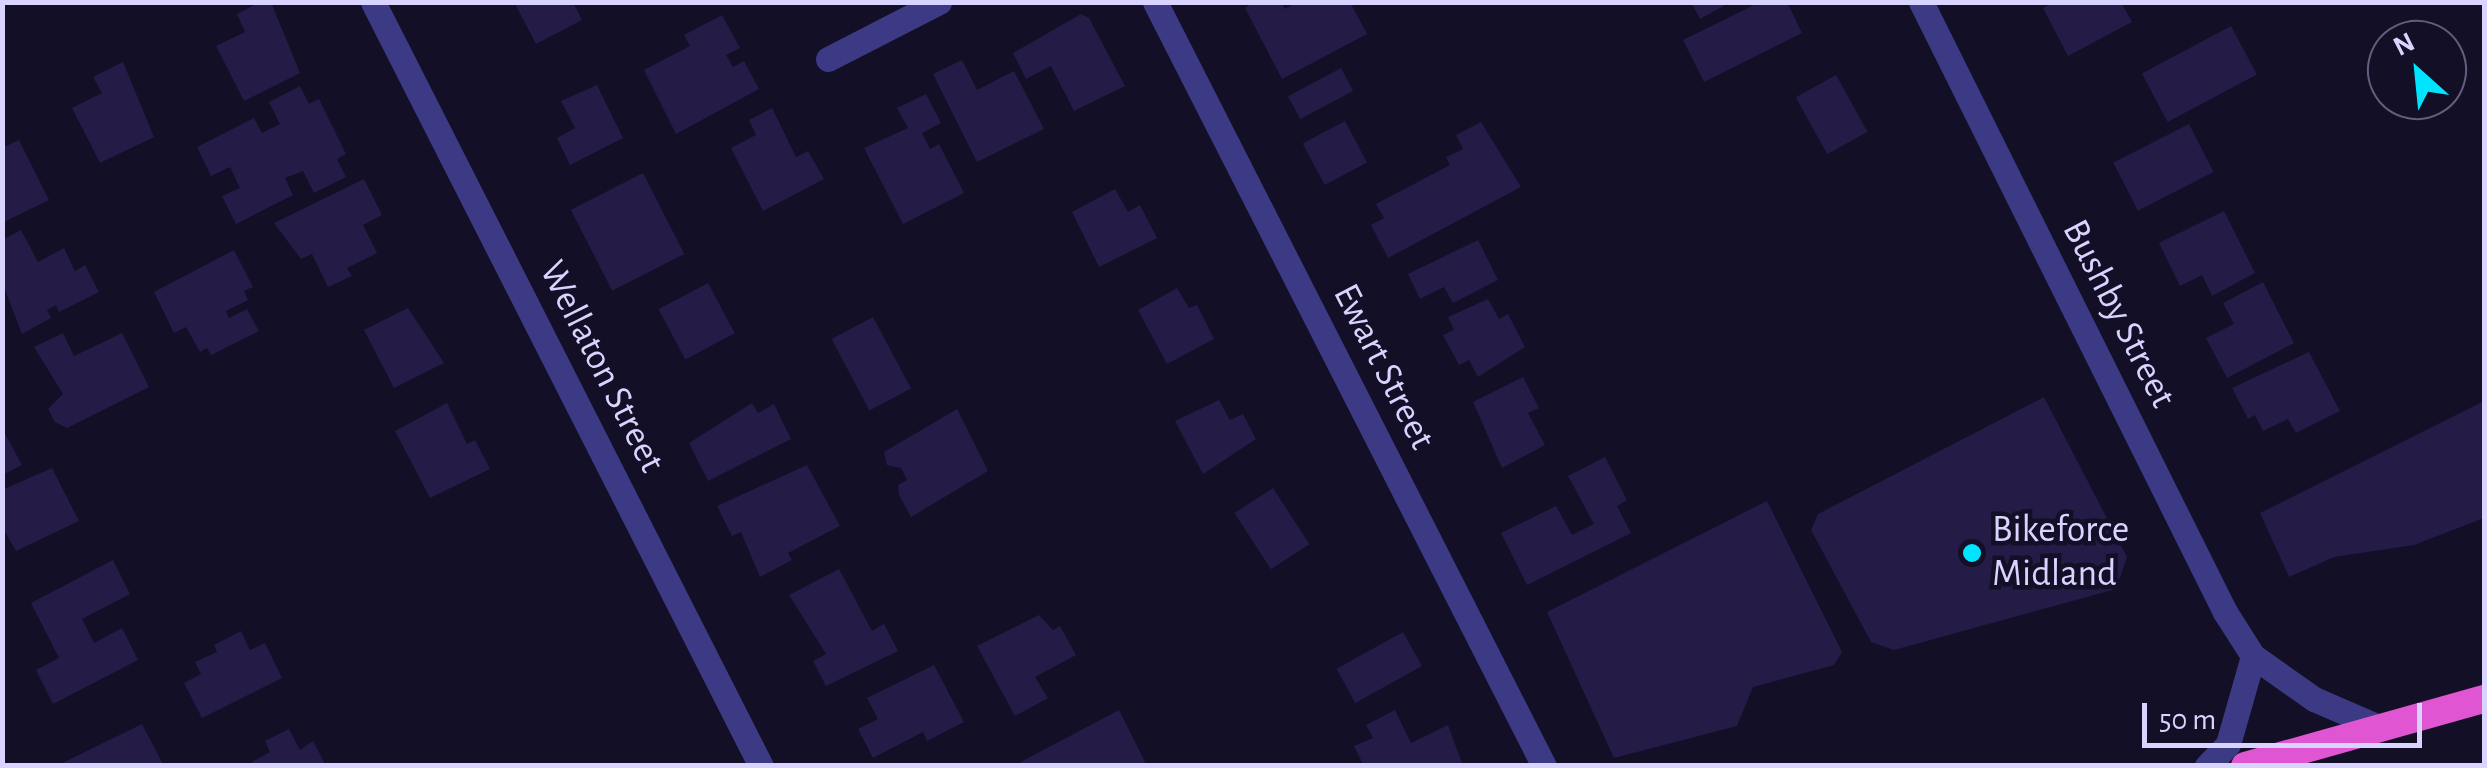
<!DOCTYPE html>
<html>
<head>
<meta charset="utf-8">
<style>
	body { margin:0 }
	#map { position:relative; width:2487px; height:768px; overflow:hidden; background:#130f26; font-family:"Alegreya Sans",sans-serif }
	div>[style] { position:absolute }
	.building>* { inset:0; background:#241b47; transform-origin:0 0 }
	.minor>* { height:25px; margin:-12.5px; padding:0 12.5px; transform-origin:12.5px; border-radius:12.5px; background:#3d3a85 }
	.trunk>* { height:28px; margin:-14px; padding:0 14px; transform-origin:14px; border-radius:14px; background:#e055d1 }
	.dots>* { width:28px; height:28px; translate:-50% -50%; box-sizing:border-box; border:5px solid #130f26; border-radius:50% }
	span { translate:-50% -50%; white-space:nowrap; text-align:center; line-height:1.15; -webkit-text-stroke:9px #130f26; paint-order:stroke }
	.street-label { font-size:38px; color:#d9d4ff }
	.poi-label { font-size:38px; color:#d9d4ff }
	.left { translate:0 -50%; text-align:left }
	.frame { position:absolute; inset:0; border:5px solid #d9d4ff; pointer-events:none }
	.north { position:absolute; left:2367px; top:20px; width:100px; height:100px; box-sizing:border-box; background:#130f26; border:2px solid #625e7d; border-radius:50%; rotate:333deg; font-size:28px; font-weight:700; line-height:40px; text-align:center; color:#d9d4ff }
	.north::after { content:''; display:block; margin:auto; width:35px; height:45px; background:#00e5ff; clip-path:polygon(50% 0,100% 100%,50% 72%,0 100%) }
	.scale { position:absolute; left:2142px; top:703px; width:280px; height:45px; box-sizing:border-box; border:5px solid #d9d4ff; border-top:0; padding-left:12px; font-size:30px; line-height:35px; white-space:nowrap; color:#d9d4ff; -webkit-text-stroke:8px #130f26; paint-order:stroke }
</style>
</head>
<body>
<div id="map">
	<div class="building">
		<i style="clip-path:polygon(260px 2px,271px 2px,300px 73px,244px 101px,216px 46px,245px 32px,237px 14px)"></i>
		<i style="clip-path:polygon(514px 2px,573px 2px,582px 20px,536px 44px)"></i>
		<i style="clip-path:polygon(1254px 2px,1281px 2px,1285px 9px,1297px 2px,1350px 2px,1367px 34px,1282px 79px,1245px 8px)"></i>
		<i style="clip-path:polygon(1691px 2px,1731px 2px,1700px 19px)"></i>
		<i style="clip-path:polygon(1760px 2px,1787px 2px,1802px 33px,1704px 82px,1683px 40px)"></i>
		<i style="clip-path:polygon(2054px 2px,2121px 2px,2132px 22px,2068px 56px,2043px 8px)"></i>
		<i style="clip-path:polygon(1081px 14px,1089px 18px,1125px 86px,1074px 111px,1051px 66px,1026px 79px,1013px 53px)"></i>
		<i style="clip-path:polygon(722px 15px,740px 48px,726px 55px,733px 67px,744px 61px,759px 89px,676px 134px,644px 70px,690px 46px,684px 35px)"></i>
		<i style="left:2231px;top:26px;width:55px;height:101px;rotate:62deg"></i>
		<i style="clip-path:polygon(962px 60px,977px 90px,1014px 71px,1044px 129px,977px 162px,933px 74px)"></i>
		<i style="clip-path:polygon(123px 62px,154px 137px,100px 163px,72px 108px,102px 93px,93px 77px)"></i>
		<i style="left:1341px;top:68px;width:26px;height:60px;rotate:62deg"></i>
		<i style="left:1836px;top:75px;width:65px;height:46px;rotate:61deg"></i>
		<i style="clip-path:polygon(597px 85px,623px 138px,570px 165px,557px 138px,575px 128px,561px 101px)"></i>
		<i style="clip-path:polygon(300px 86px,309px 104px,319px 99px,346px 154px,337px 159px,346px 177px,314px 193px,303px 171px,285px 178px,293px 195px,236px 224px,222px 196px,240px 188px,230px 167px,211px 176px,197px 147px,254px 118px,262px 133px,280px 124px,269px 102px)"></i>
		<i style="clip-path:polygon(926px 94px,941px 123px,922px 133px,930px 149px,939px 144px,964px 193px,903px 224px,864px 148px,908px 128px,897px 108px)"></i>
		<i style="clip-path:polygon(772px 108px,796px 157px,808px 151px,824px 179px,763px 211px,731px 148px,756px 135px,749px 120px)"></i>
		<i style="left:1345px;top:121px;width:47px;height:48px;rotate:62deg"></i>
		<i style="clip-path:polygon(1481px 122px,1521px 187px,1388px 258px,1371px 225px,1384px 218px,1376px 204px,1450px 165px,1446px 157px,1463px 149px,1456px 135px)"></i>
		<i style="left:2189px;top:124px;width:54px;height:85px;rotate:63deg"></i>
		<i style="clip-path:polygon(19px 140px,49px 200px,2px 223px,2px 148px)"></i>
		<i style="left:643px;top:173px;width:91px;height:81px;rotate:63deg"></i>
		<i style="clip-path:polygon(364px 179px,382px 215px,363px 225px,377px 253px,347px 268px,352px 276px,328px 287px,312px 254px,301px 259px,274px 223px)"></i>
		<i style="clip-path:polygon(1115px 189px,1128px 212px,1140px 205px,1157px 238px,1099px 267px,1072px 212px)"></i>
		<i style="clip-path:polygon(2224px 211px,2255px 273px,2212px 296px,2202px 275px,2180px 286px,2159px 243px)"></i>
		<i style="clip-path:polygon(21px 230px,38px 262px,64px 248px,75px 271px,85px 265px,99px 292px,59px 312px,56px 305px,47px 310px,51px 318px,22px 334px,2px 282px,2px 240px)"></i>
		<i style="clip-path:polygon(1478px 240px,1498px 280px,1453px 303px,1444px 287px,1420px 299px,1408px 274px)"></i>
		<i style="clip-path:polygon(234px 250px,253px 287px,244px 291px,248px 300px,226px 311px,229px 318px,247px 309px,259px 331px,211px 355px,207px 348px,200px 352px,186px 327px,174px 333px,154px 292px)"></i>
		<i style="clip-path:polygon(2263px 282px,2294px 343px,2227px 378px,2206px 338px,2234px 324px,2223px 303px)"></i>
		<i style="left:708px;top:283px;width:57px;height:56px;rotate:62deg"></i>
		<i style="clip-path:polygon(1177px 288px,1189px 308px,1197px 305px,1214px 339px,1167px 364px,1138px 310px)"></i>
		<i style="clip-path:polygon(1488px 299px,1499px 319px,1508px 314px,1525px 347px,1478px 377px,1469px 360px,1459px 365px,1443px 335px,1454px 330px,1448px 317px)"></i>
		<i style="clip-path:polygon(408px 308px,444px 363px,394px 388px,364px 330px)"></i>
		<i style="left:873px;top:317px;width:81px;height:47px;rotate:62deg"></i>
		<i style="clip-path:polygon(63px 333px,74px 356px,122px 333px,149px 387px,67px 428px,55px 422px,48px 409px,63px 394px,34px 347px)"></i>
		<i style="clip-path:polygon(2309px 352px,2340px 411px,2296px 433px,2288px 419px,2263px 431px,2255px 415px,2248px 419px,2232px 388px)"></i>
		<i style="clip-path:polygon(1523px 377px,1539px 408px,1528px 413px,1545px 445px,1502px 468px,1473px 402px)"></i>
		<i style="clip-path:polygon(2044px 397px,2127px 557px,2116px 589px,1894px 650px,1871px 642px,1811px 530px,1818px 514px)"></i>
		<i style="clip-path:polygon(1219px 400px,1230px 420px,1243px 414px,1256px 439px,1203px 474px,1175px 421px)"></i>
		<i style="clip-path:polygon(2484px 401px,2484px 518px,2414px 545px,2334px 557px,2289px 577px,2260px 513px)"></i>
		<i style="clip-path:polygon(447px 403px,467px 444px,475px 440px,490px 469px,430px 498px,395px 431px)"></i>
		<i style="clip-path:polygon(752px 403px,758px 413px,774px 404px,791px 439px,708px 481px,689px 443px)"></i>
		<i style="clip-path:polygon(957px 409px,988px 471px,911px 517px,899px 495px,898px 485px,907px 480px,901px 468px,887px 465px,884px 452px)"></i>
		<i style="clip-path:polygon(2px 428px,22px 465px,2px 475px)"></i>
		<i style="clip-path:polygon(1605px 457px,1627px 500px,1617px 506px,1631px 533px,1527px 585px,1501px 533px,1556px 506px,1572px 535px,1594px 524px,1568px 476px)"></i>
		<i style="clip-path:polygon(807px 465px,840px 526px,788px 553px,792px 560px,760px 577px,741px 532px,732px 536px,717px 506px)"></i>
		<i style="clip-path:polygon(52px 468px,79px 521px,16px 551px,2px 527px,2px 490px)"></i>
		<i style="left:1273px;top:488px;width:67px;height:46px;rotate:57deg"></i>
		<i style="clip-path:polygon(1767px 501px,1842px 652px,1834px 665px,1753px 687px,1737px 726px,1614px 758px,1547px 612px)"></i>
		<i style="clip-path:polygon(113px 560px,130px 594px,82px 619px,94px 643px,122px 628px,138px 660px,53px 704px,36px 670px,59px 658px,31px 603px)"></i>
		<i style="clip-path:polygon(839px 569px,872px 631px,884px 624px,898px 651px,826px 686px,813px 661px,826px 654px,789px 595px)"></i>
		<i style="clip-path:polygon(1039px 615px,1053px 630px,1060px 626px,1076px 655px,1035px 677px,1048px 698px,1015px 716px,977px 646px)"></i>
		<i style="clip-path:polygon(241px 631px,250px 650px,265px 643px,282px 678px,202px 718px,184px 683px,201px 674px,195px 662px,217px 652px,214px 645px)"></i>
		<i style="left:1403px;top:632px;width:39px;height:76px;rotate:61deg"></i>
		<i style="clip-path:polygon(934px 665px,964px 722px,927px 741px,923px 732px,873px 758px,858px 729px,878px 719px,867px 698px)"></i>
		<i style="clip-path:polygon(1119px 710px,1147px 766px,1013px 766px)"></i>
		<i style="clip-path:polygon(1395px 710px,1411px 743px,1448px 725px,1462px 763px,1364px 766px,1354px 746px,1373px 738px,1366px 725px)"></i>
		<i style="clip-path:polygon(142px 724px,164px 766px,56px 766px)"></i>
		<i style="clip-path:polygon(289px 729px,300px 750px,313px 741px,326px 766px,245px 766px,270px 752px,265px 741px)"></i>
	</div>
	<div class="minor">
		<i style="left:373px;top:2px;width:857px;rotate:63.08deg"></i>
		<i style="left:1155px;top:2px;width:857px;rotate:63.02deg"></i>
		<i style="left:1921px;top:2px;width:682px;rotate:63.51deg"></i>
		<i style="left:2225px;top:612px;width:52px;rotate:57.5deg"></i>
		<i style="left:2253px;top:656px;width:75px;rotate:35.2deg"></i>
		<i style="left:2314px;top:699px;width:73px;rotate:23.4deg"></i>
		<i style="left:828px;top:59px;width:125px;rotate:-27.2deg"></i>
		<i style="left:2207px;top:766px;width:30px;rotate:-46deg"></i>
		<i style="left:2228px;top:744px;width:91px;rotate:-74.1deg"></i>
	</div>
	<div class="trunk">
		<i style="left:2245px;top:766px;width:248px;rotate:-15.7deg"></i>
	</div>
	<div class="dots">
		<i style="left:1972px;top:553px;background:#00e5ff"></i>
	</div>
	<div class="street-label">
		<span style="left:2118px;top:314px;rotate:63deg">Bushby Street</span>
		<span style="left:601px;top:367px;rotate:63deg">Wellaton Street</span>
		<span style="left:1383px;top:367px;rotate:63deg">Ewart Street</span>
	</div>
	<div class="poi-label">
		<span class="left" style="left:1992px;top:553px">Bikeforce<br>Midland</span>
	</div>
	<div class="frame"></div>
	<div class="north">N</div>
	<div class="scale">50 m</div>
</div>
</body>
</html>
